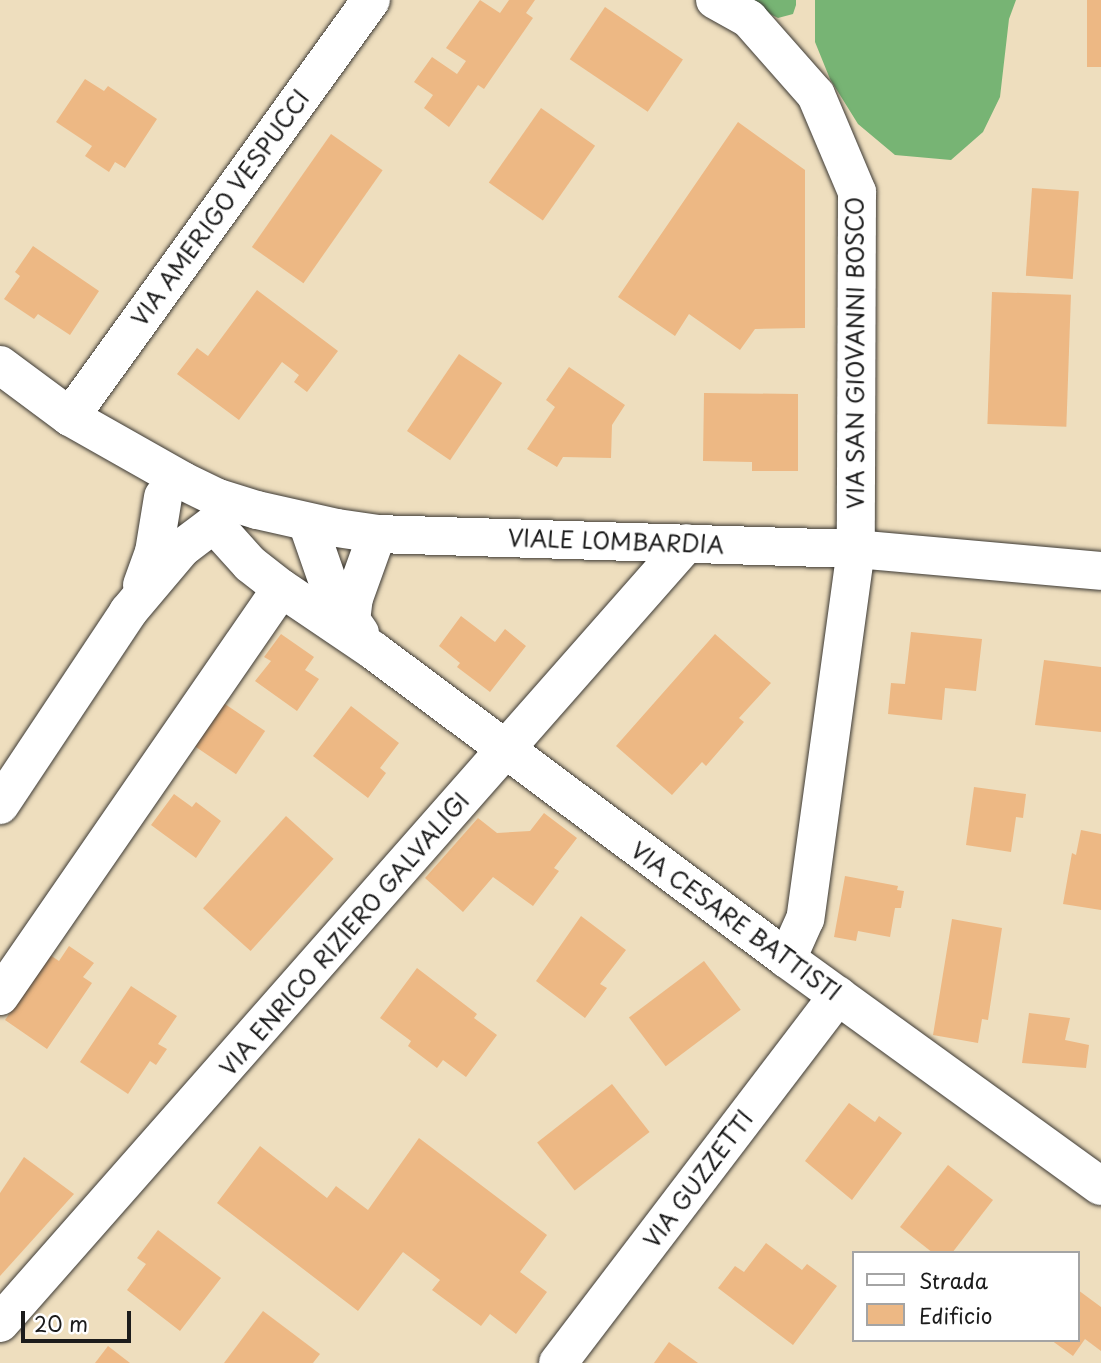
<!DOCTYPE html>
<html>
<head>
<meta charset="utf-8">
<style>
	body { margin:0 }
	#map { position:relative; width:1101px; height:1363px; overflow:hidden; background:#eedebe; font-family:"Playpen Sans",sans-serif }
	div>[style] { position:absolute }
	.forest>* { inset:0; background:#77b474 }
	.building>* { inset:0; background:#edb884; transform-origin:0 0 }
	.roads { filter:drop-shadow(0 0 2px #3c3934) drop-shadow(0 0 2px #3c3934) }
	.minor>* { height:38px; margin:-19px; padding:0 19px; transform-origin:19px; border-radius:19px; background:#fff }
	.tertiary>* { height:38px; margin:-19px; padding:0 19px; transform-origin:19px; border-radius:19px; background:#fff }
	span { translate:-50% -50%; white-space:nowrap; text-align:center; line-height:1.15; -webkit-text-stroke:6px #fff; paint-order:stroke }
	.street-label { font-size:23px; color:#1c1c1c }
	.legend { position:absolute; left:852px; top:1251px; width:228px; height:91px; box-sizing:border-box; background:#fff; border:2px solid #a4a4a4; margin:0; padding:9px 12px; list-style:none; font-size:21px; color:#1c1c1c }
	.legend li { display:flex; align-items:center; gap:14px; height:35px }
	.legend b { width:35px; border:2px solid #a4a4a4 }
	.scale { position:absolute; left:21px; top:1311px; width:110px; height:32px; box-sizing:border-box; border:4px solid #1c1c1c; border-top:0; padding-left:9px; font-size:21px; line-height:24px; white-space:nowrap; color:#1c1c1c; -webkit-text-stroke:5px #fff; paint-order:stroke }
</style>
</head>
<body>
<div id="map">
	<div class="forest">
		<i style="clip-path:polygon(742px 0,796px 0,796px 5px,793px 14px,778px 18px)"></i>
		<i style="clip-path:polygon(815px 0,1016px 0,1009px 19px,1000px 97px,983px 132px,951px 160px,895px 155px,858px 124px,830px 79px,815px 42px)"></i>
	</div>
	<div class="building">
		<i style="clip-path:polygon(480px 0,500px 13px,509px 0,535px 0,526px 13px,533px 18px,484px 89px,478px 85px,449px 127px,424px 108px,433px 95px,414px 82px,432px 57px,457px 74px,466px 61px,446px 48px)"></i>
		<i style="left:1087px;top:0;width:14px;height:67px"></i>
		<i style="left:605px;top:7px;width:94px;height:63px;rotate:34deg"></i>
		<i style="clip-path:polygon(85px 79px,104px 91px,108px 86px,157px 119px,125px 168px,115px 162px,109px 172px,85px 156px,92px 146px,56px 122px)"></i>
		<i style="left:541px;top:108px;width:66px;height:91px;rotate:35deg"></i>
		<i style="clip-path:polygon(738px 122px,805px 170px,805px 328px,755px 329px,740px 350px,689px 314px,675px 336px,618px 297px)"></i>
		<i style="left:331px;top:134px;width:63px;height:138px;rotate:35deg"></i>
		<i style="left:1032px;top:188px;width:47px;height:88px;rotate:4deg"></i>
		<i style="clip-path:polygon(33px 246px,99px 291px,70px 335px,38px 314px,34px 319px,4px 299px,20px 276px,15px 272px)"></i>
		<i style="clip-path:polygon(257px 290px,338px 351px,307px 392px,294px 382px,299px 375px,282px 362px,239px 420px,177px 374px,197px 348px,208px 356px)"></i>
		<i style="left:992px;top:292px;width:79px;height:132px;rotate:2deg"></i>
		<i style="left:459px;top:354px;width:52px;height:93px;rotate:34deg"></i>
		<i style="clip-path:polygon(569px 367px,625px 405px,612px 425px,611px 458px,563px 457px,557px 467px,527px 449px,555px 407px,546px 400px)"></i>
		<i style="clip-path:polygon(704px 393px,798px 394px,798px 471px,752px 471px,752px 462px,703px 461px)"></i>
		<i style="clip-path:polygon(461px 616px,495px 642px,505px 629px,526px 646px,490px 692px,457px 667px,460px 663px,439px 646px)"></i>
		<i style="clip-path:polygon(911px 632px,982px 639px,976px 691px,945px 688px,942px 720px,888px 714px,891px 683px,905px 684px)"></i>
		<i style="clip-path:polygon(281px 634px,314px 657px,305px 670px,319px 679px,297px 711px,255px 681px,271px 661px,264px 657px)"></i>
		<i style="clip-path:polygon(715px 634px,771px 683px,739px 718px,744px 722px,706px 766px,702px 762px,672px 795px,616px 746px)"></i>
		<i style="clip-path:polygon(1044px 660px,1101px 667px,1101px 732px,1035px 725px)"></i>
		<i style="left:222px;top:702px;width:52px;height:52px;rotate:34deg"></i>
		<i style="clip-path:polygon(351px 706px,399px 743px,380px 768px,386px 773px,368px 798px,313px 756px)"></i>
		<i style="clip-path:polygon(974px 787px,1026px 794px,1023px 818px,1016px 817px,1011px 852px,966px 845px)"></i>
		<i style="clip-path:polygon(174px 794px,192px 807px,196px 802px,221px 821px,196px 858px,151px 825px)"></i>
		<i style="clip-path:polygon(544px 813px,577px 838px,554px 868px,559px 871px,533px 906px,493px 877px,463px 912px,425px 878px,478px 818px,497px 833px,530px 831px)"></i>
		<i style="left:286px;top:816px;width:64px;height:124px;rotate:42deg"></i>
		<i style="clip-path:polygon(1081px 830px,1101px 834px,1101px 910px,1063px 904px,1072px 853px,1076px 855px)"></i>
		<i style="clip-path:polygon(845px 876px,898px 886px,897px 890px,904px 891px,901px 908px,895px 908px,890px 937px,858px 931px,856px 941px,834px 937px)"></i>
		<i style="clip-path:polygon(581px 916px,626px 950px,600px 984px,607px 988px,585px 1018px,536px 981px)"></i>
		<i style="clip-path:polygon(952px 919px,1002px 928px,988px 1020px,982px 1019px,978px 1043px,933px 1035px)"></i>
		<i style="clip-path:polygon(69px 946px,94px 963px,83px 977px,92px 983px,47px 1049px,5px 1020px,50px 955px,59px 961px)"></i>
		<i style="left:704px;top:961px;width:61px;height:94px;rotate:53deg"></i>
		<i style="clip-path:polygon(417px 968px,477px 1014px,474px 1018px,497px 1035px,466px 1077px,443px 1060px,437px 1068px,408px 1046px,411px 1041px,380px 1018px)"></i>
		<i style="clip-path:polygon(131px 986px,177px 1016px,158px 1044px,167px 1049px,156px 1065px,150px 1061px,128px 1094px,80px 1062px)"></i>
		<i style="clip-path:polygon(1029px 1013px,1070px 1018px,1065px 1040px,1089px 1045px,1086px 1068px,1022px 1063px)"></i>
		<i style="left:612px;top:1084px;width:61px;height:95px;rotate:52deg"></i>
		<i style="clip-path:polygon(849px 1103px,875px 1122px,879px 1116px,902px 1133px,852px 1200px,805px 1161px)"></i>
		<i style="clip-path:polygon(419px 1138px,547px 1235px,520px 1272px,547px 1292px,516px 1334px,490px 1314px,481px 1326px,432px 1290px,440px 1280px,403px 1252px,358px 1311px,217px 1203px,260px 1146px,327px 1198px,336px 1186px,368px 1210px)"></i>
		<i style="clip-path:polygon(24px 1157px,74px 1194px,0 1276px,0 1193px)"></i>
		<i style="clip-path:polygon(948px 1165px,993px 1200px,952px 1253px,933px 1253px,900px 1227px)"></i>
		<i style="clip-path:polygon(158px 1230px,221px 1278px,180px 1331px,127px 1290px,146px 1264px,137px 1258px)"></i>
		<i style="clip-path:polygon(766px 1243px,802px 1270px,807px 1264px,837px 1286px,793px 1345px,718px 1288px,735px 1266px,744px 1272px)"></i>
		<i style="clip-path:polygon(1078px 1290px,1101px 1307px,1101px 1351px,1085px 1339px,1073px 1356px,1051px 1340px,1078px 1340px)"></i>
		<i style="clip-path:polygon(263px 1311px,320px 1354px,313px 1363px,224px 1363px)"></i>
		<i style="clip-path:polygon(669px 1342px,698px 1363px,654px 1363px)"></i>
		<i style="clip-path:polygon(108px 1346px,130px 1363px,95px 1363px)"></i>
	</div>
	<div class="roads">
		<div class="minor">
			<i style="left:715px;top:0;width:39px;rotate:29deg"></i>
			<i style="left:749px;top:19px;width:101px;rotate:48.6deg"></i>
			<i style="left:816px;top:95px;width:105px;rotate:67.1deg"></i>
			<i style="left:857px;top:192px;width:357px;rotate:90.2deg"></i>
			<i style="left:856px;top:549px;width:373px;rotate:97.8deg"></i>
			<i style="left:805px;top:919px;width:44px;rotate:114.2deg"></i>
			<i style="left:70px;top:417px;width:514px;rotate:-54.18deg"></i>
			<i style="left:307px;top:522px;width:73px;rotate:70.8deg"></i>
			<i style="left:331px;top:591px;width:51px;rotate:55.4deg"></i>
			<i style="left:142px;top:585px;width:35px;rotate:-70deg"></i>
			<i style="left:154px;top:552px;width:56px;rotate:-80.7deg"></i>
			<i style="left:351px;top:621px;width:23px;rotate:-83deg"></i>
			<i style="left:354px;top:598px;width:68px;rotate:-70.2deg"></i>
			<i style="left:0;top:805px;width:232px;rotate:-56.4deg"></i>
			<i style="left:128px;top:612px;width:84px;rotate:-49.8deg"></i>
			<i style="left:182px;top:548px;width:40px;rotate:-37deg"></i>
			<i style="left:214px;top:524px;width:54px;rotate:48deg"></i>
			<i style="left:250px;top:564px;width:39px;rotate:38deg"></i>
			<i style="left:281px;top:588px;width:112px;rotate:34.1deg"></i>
			<i style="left:374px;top:651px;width:515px;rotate:36.71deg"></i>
			<i style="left:787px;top:959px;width:387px;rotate:35.9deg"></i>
			<i style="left:0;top:996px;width:495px;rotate:-55.4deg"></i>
			<i style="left:0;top:1323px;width:1039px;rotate:-48.63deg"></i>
			<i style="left:558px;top:1363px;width:462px;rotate:-52.7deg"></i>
		</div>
		<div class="tertiary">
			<i style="left:0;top:365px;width:87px;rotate:36.6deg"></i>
			<i style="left:70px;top:417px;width:130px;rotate:29.5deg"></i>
			<i style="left:183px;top:481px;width:39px;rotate:26deg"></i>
			<i style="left:218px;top:498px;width:41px;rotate:17.1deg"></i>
			<i style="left:257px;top:510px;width:82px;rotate:12.7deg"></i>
			<i style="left:337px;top:528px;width:40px;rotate:8.5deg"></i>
			<i style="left:377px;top:534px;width:479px;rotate:1.8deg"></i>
			<i style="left:856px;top:549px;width:246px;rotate:5.1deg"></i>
		</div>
	</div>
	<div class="street-label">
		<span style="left:220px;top:208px;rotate:-54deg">VIA AMERIGO VESPUCCI</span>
		<span style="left:855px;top:353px;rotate:-90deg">VIA SAN GIOVANNI BOSCO</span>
		<span style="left:616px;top:541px;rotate:2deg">VIALE LOMBARDIA</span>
		<span style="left:736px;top:921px;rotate:36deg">VIA CESARE BATTISTI</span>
		<span style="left:344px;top:934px;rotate:-49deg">VIA ENRICO RIZIERO GALVALIGI</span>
		<span style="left:698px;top:1179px;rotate:-53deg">VIA GUZZETTI</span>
	</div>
	<ul class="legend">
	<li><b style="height:9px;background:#fff"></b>Strada</li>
	<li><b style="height:19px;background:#edb884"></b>Edificio</li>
	</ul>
	<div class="scale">20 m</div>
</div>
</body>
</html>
